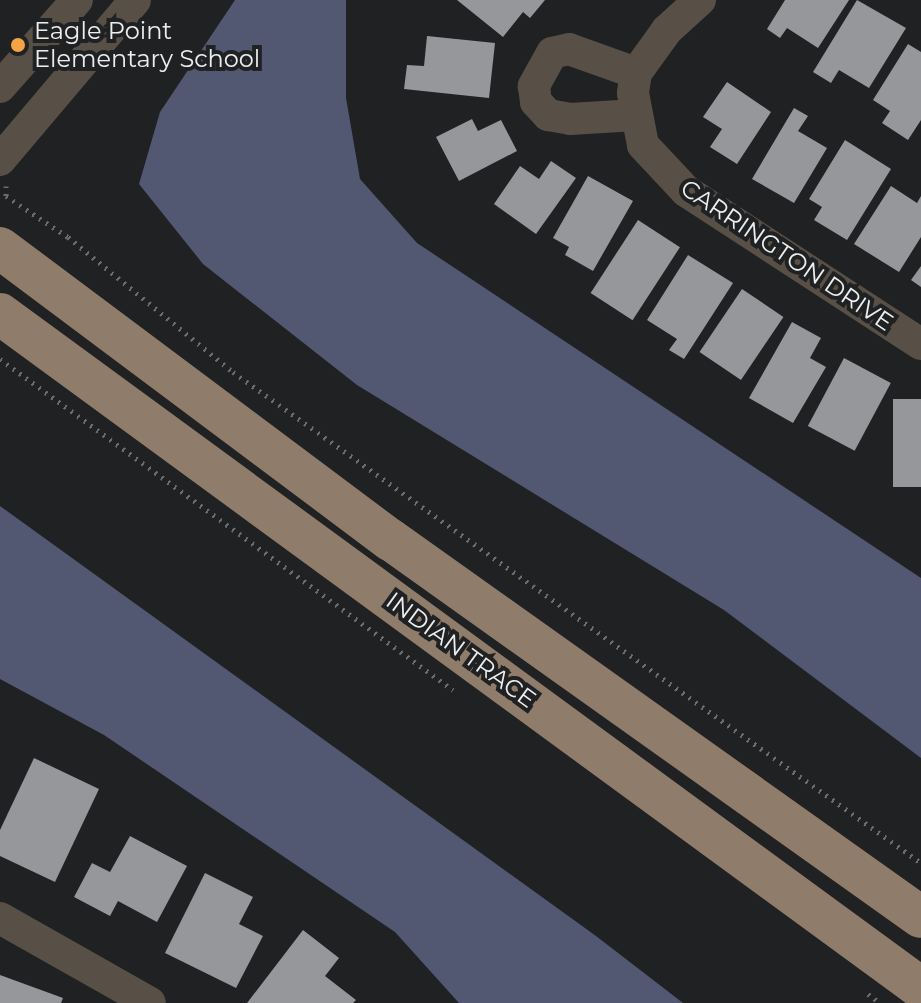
<!DOCTYPE html>
<html>
<head>
<meta charset="utf-8">
<style>
	body { margin:0 }
	#map { position:relative; width:921px; height:1003px; overflow:hidden; background:#202123; font-family:Montserrat,sans-serif }
	div>[style] { position:absolute }
	.water>* { inset:0; background:#525871 }
	.building>* { inset:0; background:#96979b; transform-origin:0 0 }
	.path>* { height:5px; margin-top:-2.5px; transform-origin:0; background:repeating-linear-gradient(90deg,#6b6c6e 0 2px,transparent 0 8px) }
	.minor>* { height:32px; margin:-16px; padding:0 16px; transform-origin:16px; border-radius:16px; background:#584f46 }
	.major>* { height:42px; margin:-21px; padding:0 21px; transform-origin:21px; border-radius:21px; background:#8f7c6a }
	.dots>* { width:22px; height:22px; translate:-50% -50%; box-sizing:border-box; border:4px solid #202123; border-radius:50% }
	span { translate:-50% -50%; white-space:nowrap; text-align:center; line-height:1.15; -webkit-text-stroke:8px #202123; paint-order:stroke }
	.poi-label { font-size:24px; color:#edeef0 }
	.left { translate:0 -50%; text-align:left }
	.street-label { font-size:24px; color:#edeef0 }
</style>
</head>
<body>
<div id="map">
	<div class="water">
		<i style="clip-path:polygon(235px 0,346px 0,346px 98px,360px 179px,417px 243px,921px 578px,921px 758px,724px 610px,357px 385px,203px 264px,139px 184px,160px 112px)"></i>
		<i style="clip-path:polygon(0 506px,596px 936px,683px 1003px,459px 1003px,395px 932px,104px 735px,0 679px)"></i>
	</div>
	<div class="building">
		<i style="clip-path:polygon(457px 0,545px 0,530px 18px,523px 12px,503px 37px)"></i>
		<i style="clip-path:polygon(785px 0,849px 0,818px 48px,787px 28px,780px 38px,767px 29px)"></i>
		<i style="clip-path:polygon(857px 0,906px 28px,869px 88px,839px 70px,831px 83px,813px 72px)"></i>
		<i style="clip-path:polygon(427px 36px,495px 43px,489px 98px,404px 89px,407px 65px,424px 66px)"></i>
		<i style="clip-path:polygon(908px 44px,921px 52px,921px 120px,908px 140px,882px 123px,890px 111px,873px 100px)"></i>
		<i style="clip-path:polygon(727px 82px,771px 112px,737px 164px,710px 147px,722px 129px,703px 117px)"></i>
		<i style="clip-path:polygon(794px 108px,808px 116px,798px 131px,827px 148px,794px 203px,752px 179px)"></i>
		<i style="clip-path:polygon(472px 119px,478px 131px,501px 120px,517px 151px,459px 181px,436px 137px)"></i>
		<i style="clip-path:polygon(845px 140px,891px 169px,847px 240px,814px 220px,822px 207px,809px 199px)"></i>
		<i style="clip-path:polygon(551px 161px,576px 178px,536px 234px,494px 204px,520px 166px,539px 179px)"></i>
		<i style="clip-path:polygon(588px 176px,633px 201px,593px 271px,565px 255px,569px 247px,553px 238px)"></i>
		<i style="clip-path:polygon(891px 186px,917px 203px,921px 196px,921px 237px,899px 272px,854px 244px)"></i>
		<i style="left:638px;top:220px;width:50px;height:87px;rotate:33deg"></i>
		<i style="clip-path:polygon(688px 255px,733px 283px,684px 359px,669px 350px,677px 339px,647px 320px)"></i>
		<i style="clip-path:polygon(921px 266px,921px 287px,911px 280px)"></i>
		<i style="left:742px;top:289px;width:50px;height:76px;rotate:34deg"></i>
		<i style="clip-path:polygon(792px 322px,821px 338px,810px 358px,826px 367px,793px 423px,749px 398px)"></i>
		<i style="left:844px;top:358px;width:53px;height:77px;rotate:28deg"></i>
		<i style="left:893px;top:399px;width:28px;height:88px"></i>
		<i style="clip-path:polygon(34px 758px,99px 789px,55px 882px,0 856px,0 830px)"></i>
		<i style="clip-path:polygon(130px 836px,187px 866px,157px 922px,118px 901px,110px 916px,74px 897px,92px 863px,110px 872px)"></i>
		<i style="clip-path:polygon(205px 873px,253px 897px,239px 924px,263px 936px,236px 988px,165px 953px)"></i>
		<i style="clip-path:polygon(303px 930px,339px 958px,325px 976px,356px 1000px,353px 1003px,247px 1003px)"></i>
		<i style="clip-path:polygon(0 975px,63px 998px,61px 1003px,0 1003px)"></i>
	</div>
	<div class="path">
		<i style="left:6px;top:186px;width:10px;rotate:90deg"></i>
		<i style="left:6px;top:196px;width:74px;rotate:33.5deg"></i>
		<i style="left:68px;top:237px;width:213px;rotate:39.3deg"></i>
		<i style="left:233px;top:372px;width:845px;rotate:35.51deg"></i>
		<i style="left:0;top:359px;width:561px;rotate:36.16deg"></i>
		<i style="left:868px;top:994px;width:15px;rotate:37deg"></i>
	</div>
	<div class="minor">
		<i style="left:700px;top:0;width:45px;rotate:137.7deg"></i>
		<i style="left:667px;top:30px;width:53px;rotate:125.8deg"></i>
		<i style="left:636px;top:73px;width:20px;rotate:99deg"></i>
		<i style="left:633px;top:93px;width:53px;rotate:79.1deg"></i>
		<i style="left:643px;top:145px;width:63px;rotate:46.9deg"></i>
		<i style="left:686px;top:191px;width:280px;rotate:33.1deg"></i>
		<i style="left:636px;top:73px;width:71px;rotate:-160.3deg"></i>
		<i style="left:569px;top:49px;width:17px;rotate:167deg"></i>
		<i style="left:552px;top:53px;width:38px;rotate:119deg"></i>
		<i style="left:534px;top:86px;width:16px;rotate:83deg"></i>
		<i style="left:536px;top:102px;width:18px;rotate:47deg"></i>
		<i style="left:548px;top:115px;width:22px;rotate:10deg"></i>
		<i style="left:570px;top:119px;width:66px;rotate:-3.5deg"></i>
		<i style="left:0;top:87px;width:116px;rotate:-48.5deg"></i>
		<i style="left:0;top:160px;width:209px;rotate:-49.8deg"></i>
		<i style="left:0;top:918px;width:172px;rotate:29.5deg"></i>
	</div>
	<div class="major">
		<i style="left:0;top:248px;width:488px;rotate:36.8deg"></i>
		<i style="left:391px;top:540px;width:650px;rotate:35.43deg"></i>
		<i style="left:0;top:314px;width:1141px;rotate:36.2deg"></i>
	</div>
	<div class="dots">
		<i style="left:18px;top:45px;background:#f5a345"></i>
	</div>
	<div class="poi-label">
		<span class="left" style="left:34px;top:45px">Eagle Point<br>Elementary School</span>
	</div>
	<div class="street-label">
		<span style="left:787px;top:255px;rotate:34deg">CARRINGTON DRIVE</span>
		<span style="left:461px;top:650px;rotate:36deg">INDIAN TRACE</span>
	</div>
</div>
</body>
</html>
